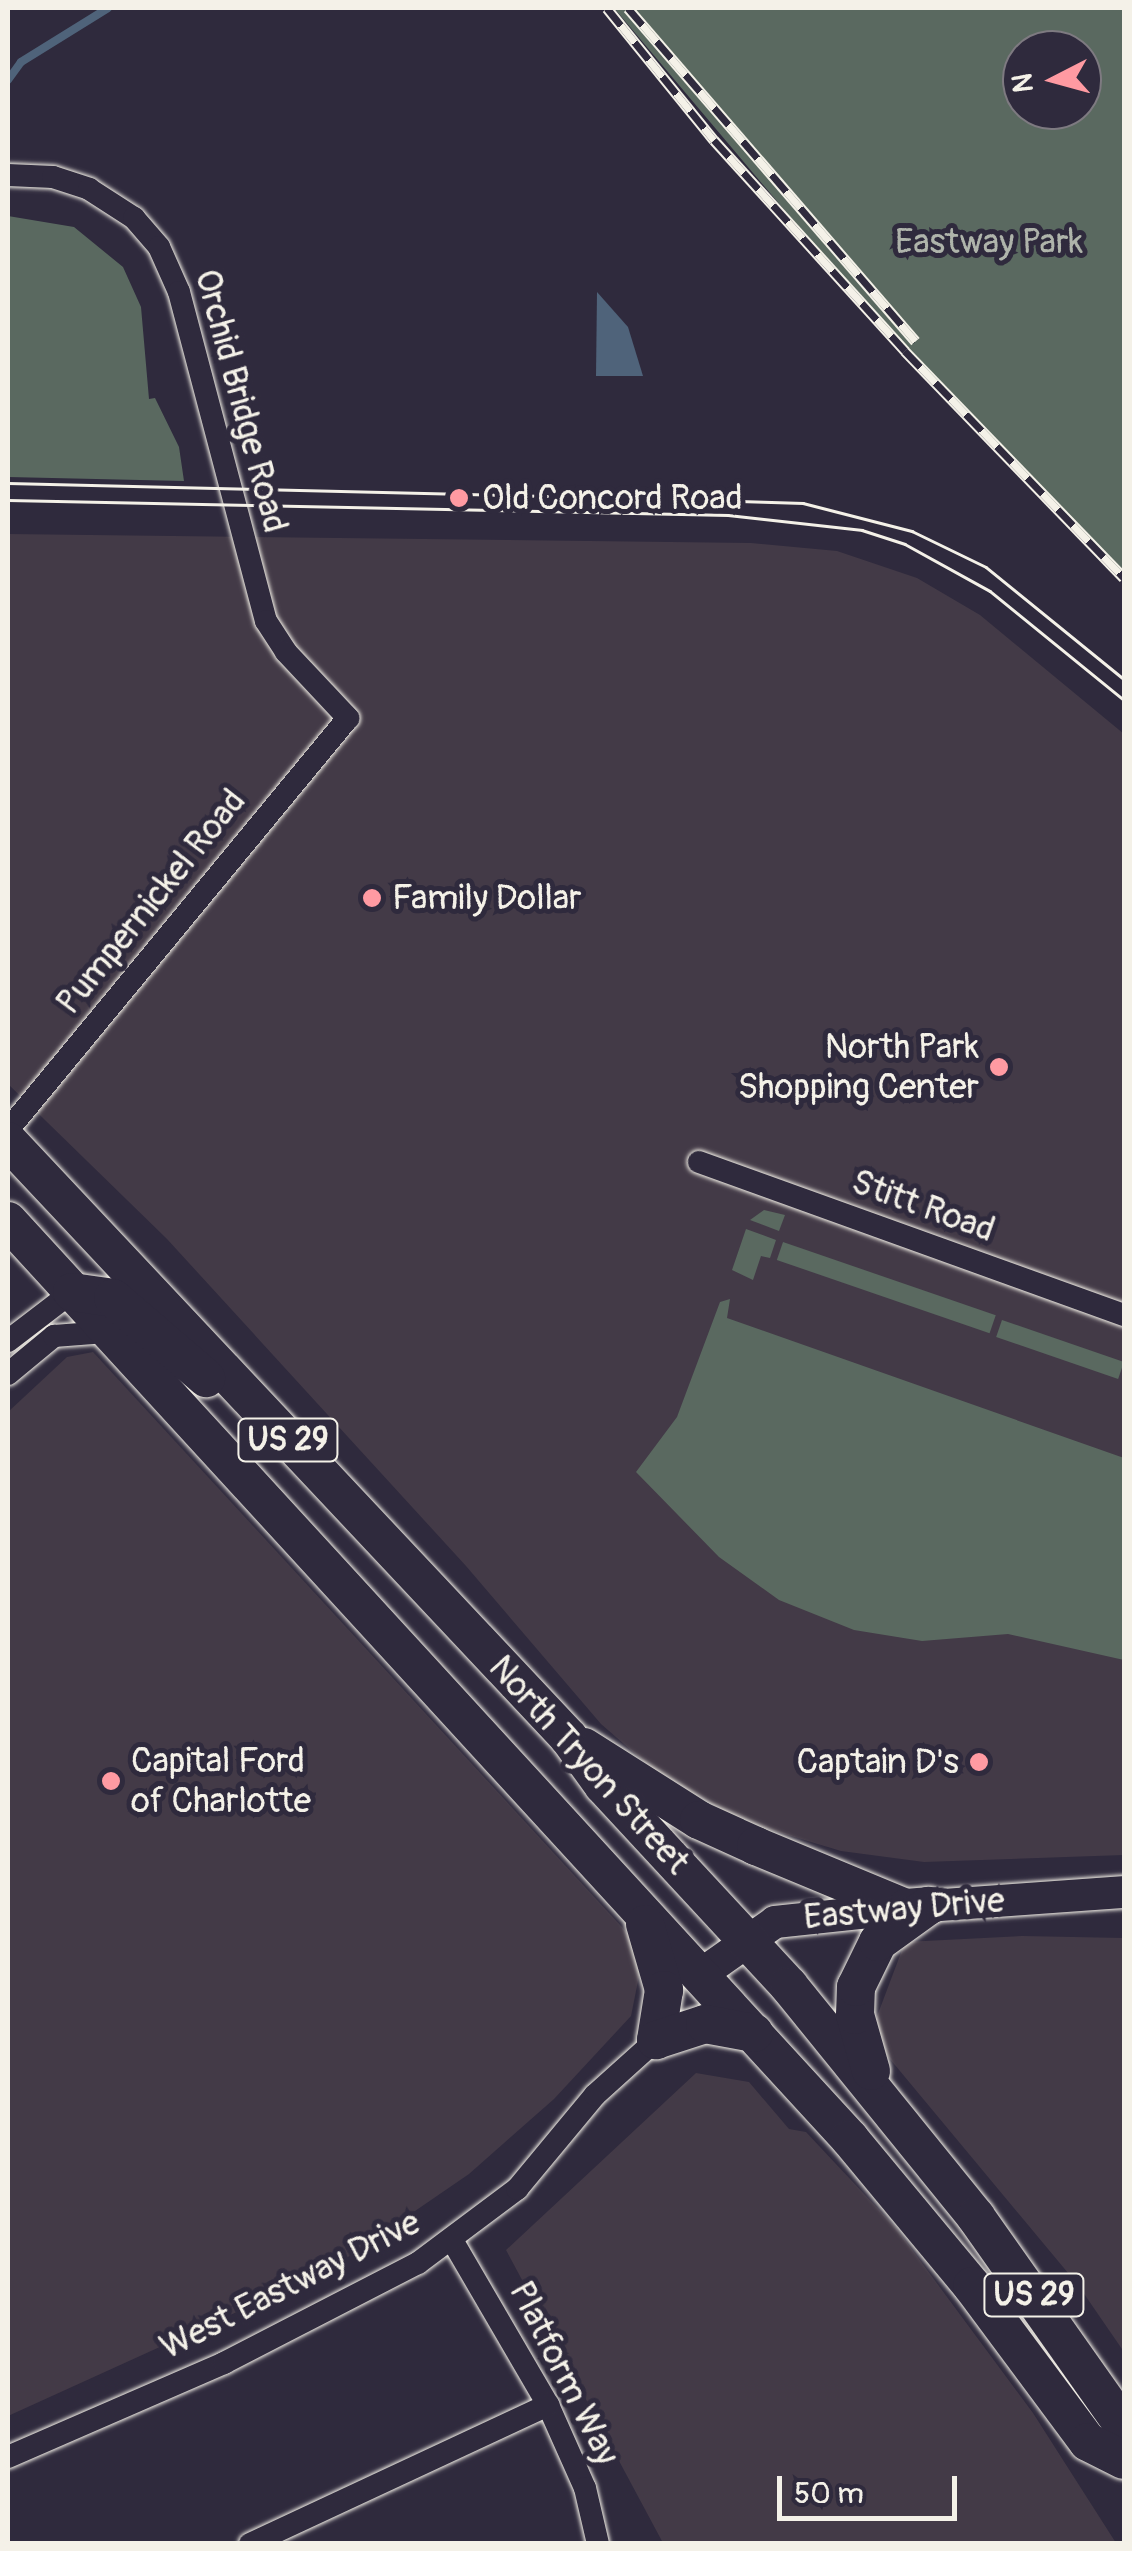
<!DOCTYPE html>
<html>
<head>
<meta charset="utf-8">
<style>
	body { margin:0 }
	#map { position:relative; width:1132px; height:2551px; overflow:hidden; background:#2f2a3d; font-family:Pangolin,sans-serif }
	div>[style] { position:absolute }
	.built>* { inset:0; background:#433a47 }
	.green>* { inset:0; background:#5a6960; transform-origin:0 0 }
	.water>* { inset:0; background:#4f637a }
	.stream>* { height:8px; margin:-4px; padding:0 4px; transform-origin:4px; border-radius:4px; background:#4f637a }
	.roads { filter:drop-shadow(0 0 2px #f4f1e8) drop-shadow(0 0 2px #f4f1e8) }
	.street>* { height:22px; margin:-11px; padding:0 11px; transform-origin:11px; border-radius:11px; background:#2f2a3d }
	.secondary>* { height:32px; margin:-16px; padding:0 16px; transform-origin:16px; border-radius:16px; background:#2f2a3d }
	.primary>* { height:38px; margin:-19px; padding:0 19px; transform-origin:19px; border-radius:19px; background:#2f2a3d }
	.tram>* { height:2.5px; margin:-1.25px; padding:0 1.25px; transform-origin:1.25px; border-radius:1.25px; background:#f4f1e8 }
	.rail>* { height:11px; margin-top:-5.5px; transform-origin:0; background:repeating-linear-gradient(90deg,#2f2a3d 0 22px,#f4f1e8 0 44px); box-sizing:border-box; border-block:2px solid #f4f1e8 }
	.dots>* { width:28px; height:28px; translate:-50% -50%; box-sizing:border-box; border:5px solid #2f2a3d; border-radius:50% }
	span { translate:-50% -50%; white-space:nowrap; text-align:center; line-height:1.15; -webkit-text-stroke:10px #2f2a3d; paint-order:stroke }
	.shield-label span { padding:2px 8px; background:#2f2a3d; border:2px solid; border-radius:8px; -webkit-text-stroke-width:0 }
	.shield-label { font-size:32px; color:#f4f1e8; font-weight:700 }
	.park-label { font-size:35px; color:#afb4ab }
	.street-label { font-size:35px; color:#f4f1e8 }
	.poi-label { font-size:35px; color:#f4f1e8 }
	.left { translate:0 -50%; text-align:left }
	.right { translate:-100% -50%; text-align:right }
	.frame { position:absolute; inset:0; border:10px solid #f4f1e8; pointer-events:none }
	.north { position:absolute; left:1002px; top:30px; width:100px; height:100px; box-sizing:border-box; background:#2f2a3d; border:2px solid #7e7a81; border-radius:50%; rotate:264deg; font-size:28px; font-weight:700; line-height:40px; text-align:center; color:#f4f1e8 }
	.north::after { content:''; display:block; margin:auto; width:35px; height:45px; background:#ff9aa2; clip-path:polygon(50% 0,100% 100%,50% 72%,0 100%) }
	.scale { position:absolute; left:777px; top:2476px; width:180px; height:45px; box-sizing:border-box; border:5px solid #f4f1e8; border-top:0; padding-left:12px; font-size:30px; line-height:35px; white-space:nowrap; color:#f4f1e8; -webkit-text-stroke:8px #2f2a3d; paint-order:stroke }
</style>
</head>
<body>
<div id="map">
	<div class="built">
		<i style="clip-path:polygon(8px 534px,751px 543px,837px 551px,917px 578px,980px 615px,1124px 734px,1124px 1855px,924px 1862px,841px 1851px,748px 1823px,663px 1778px,601px 1724px,466px 1566px,167px 1239px,8px 1084px)"></i>
		<i style="clip-path:polygon(93px 1352px,644px 1951px,631px 2016px,554px 2099px,469px 2174px,329px 2270px,8px 2416px,8px 1412px,67px 1357px)"></i>
		<i style="clip-path:polygon(1022px 1936px,1124px 1938px,1124px 2352px,1078px 2285px,870px 2035px,905px 1942px)"></i>
		<i style="clip-path:polygon(696px 2073px,749px 2082px,789px 2129px,806px 2132px,896px 2228px,1033px 2413px,1116px 2543px,663px 2543px,506px 2250px)"></i>
	</div>
	<div class="green">
		<i style="clip-path:polygon(evenodd,614px 8px,1124px 8px,1124px 574px,1025px 481px,877px 320px,614px 8px,1082px 50px,1082px 110px,1022px 110px,1022px 50px,1082px 50px)"></i>
		<i style="clip-path:polygon(8px 216px,74px 227px,123px 267px,141px 307px,149px 399px,155px 398px,179px 447px,184px 481px,8px 477px)"></i>
		<i style="clip-path:polygon(764px 1210px,785px 1215px,779px 1231px,750px 1220px)"></i>
		<i style="clip-path:polygon(746px 1229px,776px 1240px,770px 1258px,761px 1256px,753px 1280px,732px 1270px)"></i>
		<i style="left:783px;top:1242px;width:225px;height:19px;rotate:19deg"></i>
		<i style="clip-path:polygon(730px 1299px,727px 1318px,1124px 1458px,1124px 1660px,1008px 1634px,922px 1641px,854px 1630px,779px 1600px,719px 1557px,636px 1472px,677px 1417px,720px 1302px)"></i>
		<i style="left:1002px;top:1320px;width:129px;height:18px;rotate:19deg"></i>
	</div>
	<div class="water">
		<i style="clip-path:polygon(597px 292px,628px 327px,643px 376px,596px 376px)"></i>
	</div>
	<div class="stream">
		<i style="left:8px;top:80px;width:22px;rotate:-54deg"></i>
		<i style="left:21px;top:62px;width:102px;rotate:-31.8deg"></i>
	</div>
	<div class="roads">
		<div class="street">
			<i style="left:8px;top:175px;width:45px;rotate:2.5deg"></i>
			<i style="left:53px;top:177px;width:38px;rotate:18deg"></i>
			<i style="left:89px;top:189px;width:54px;rotate:32.8deg"></i>
			<i style="left:134px;top:218px;width:38px;rotate:49deg"></i>
			<i style="left:159px;top:247px;width:49px;rotate:66deg"></i>
			<i style="left:179px;top:292px;width:340px;rotate:75.2deg"></i>
			<i style="left:266px;top:621px;width:37px;rotate:57deg"></i>
			<i style="left:286px;top:652px;width:91px;rotate:46.8deg"></i>
			<i style="left:348px;top:718px;width:534px;rotate:129.53deg"></i>
			<i style="left:699px;top:1162px;width:452px;rotate:19.8deg"></i>
			<i style="left:8px;top:1341px;width:81px;rotate:-37.4deg"></i>
			<i style="left:8px;top:1374px;width:60px;rotate:-39.6deg"></i>
			<i style="left:54px;top:1336px;width:52px;rotate:-4.4deg"></i>
			<i style="left:452px;top:2240px;width:191px;rotate:59.8deg"></i>
			<i style="left:548px;top:2405px;width:91px;rotate:66deg"></i>
			<i style="left:585px;top:2488px;width:57px;rotate:76.9deg"></i>
			<i style="left:8px;top:2457px;width:236px;rotate:-23.5deg"></i>
			<i style="left:224px;top:2363px;width:218px;rotate:-27.3deg"></i>
			<i style="left:418px;top:2263px;width:124px;rotate:-36.8deg"></i>
			<i style="left:517px;top:2189px;width:122px;rotate:-50.3deg"></i>
			<i style="left:595px;top:2095px;width:82px;rotate:-42deg"></i>
			<i style="left:250px;top:2544px;width:329px;rotate:-25deg"></i>
		</div>
		<div class="secondary">
			<i style="left:928px;top:1906px;width:196px;rotate:-4.1deg"></i>
			<i style="left:700px;top:1975px;width:92px;rotate:-35.2deg"></i>
			<i style="left:775px;top:1922px;width:132px;rotate:-6.1deg"></i>
		</div>
		<div class="primary">
			<i style="left:8px;top:1141px;width:819px;rotate:46.78deg"></i>
			<i style="left:569px;top:1738px;width:58px;rotate:54.1deg"></i>
			<i style="left:603px;top:1785px;width:274px;rotate:47.2deg"></i>
			<i style="left:789px;top:1986px;width:297px;rotate:51deg"></i>
			<i style="left:976px;top:2217px;width:257px;rotate:54.8deg"></i>
			<i style="left:8px;top:1221px;width:1246px;rotate:47.47deg"></i>
			<i style="left:850px;top:2139px;width:191px;rotate:50.3deg"></i>
			<i style="left:972px;top:2286px;width:194px;rotate:53.4deg"></i>
			<i style="left:1088px;top:2442px;width:40px;rotate:26.6deg"></i>
			<i style="left:72px;top:1292px;width:41px;rotate:8.3deg"></i>
			<i style="left:113px;top:1298px;width:123px;rotate:40.7deg"></i>
			<i style="left:584px;top:1747px;width:136px;rotate:32.4deg"></i>
			<i style="left:699px;top:1820px;width:63px;rotate:24.5deg"></i>
			<i style="left:756px;top:1846px;width:162px;rotate:22.5deg"></i>
			<i style="left:906px;top:1908px;width:22px;rotate:-5deg"></i>
			<i style="left:645px;top:1924px;width:69px;rotate:73.9deg"></i>
			<i style="left:664px;top:1990px;width:51px;rotate:99.1deg"></i>
			<i style="left:656px;top:2040px;width:52px;rotate:-18.1deg"></i>
			<i style="left:705px;top:2024px;width:50px;rotate:10.4deg"></i>
			<i style="left:871px;top:2071px;width:58px;rotate:-105.9deg"></i>
			<i style="left:855px;top:2015px;width:28px;rotate:-88deg"></i>
			<i style="left:856px;top:1987px;width:50px;rotate:-63.9deg"></i>
			<i style="left:878px;top:1942px;width:62px;rotate:-35.8deg"></i>
		</div>
	</div>
	<div class="tram">
		<i style="left:8px;top:483px;width:539px;rotate:1.38deg"></i>
		<i style="left:8px;top:500px;width:720px;rotate:1.19deg"></i>
		<i style="left:728px;top:515px;width:135px;rotate:6.4deg"></i>
		<i style="left:862px;top:530px;width:45px;rotate:18deg"></i>
		<i style="left:905px;top:544px;width:97px;rotate:28.9deg"></i>
		<i style="left:990px;top:591px;width:173px;rotate:39.1deg"></i>
		<i style="left:707px;top:500px;width:96px;rotate:1.8deg"></i>
		<i style="left:803px;top:503px;width:113px;rotate:14.4deg"></i>
		<i style="left:912px;top:531px;width:82px;rotate:25.9deg"></i>
		<i style="left:986px;top:567px;width:178px;rotate:39.1deg"></i>
	</div>
	<div class="rail">
		<i style="left:607px;top:8px;width:170px;rotate:51deg"></i>
		<i style="left:714px;top:140px;width:285px;rotate:47.8deg"></i>
		<i style="left:905px;top:351px;width:315px;rotate:46deg"></i>
		<i style="left:628px;top:8px;width:440px;rotate:49.2deg"></i>
	</div>
	<div class="dots">
		<i style="left:459px;top:498px;background:#ff9aa2"></i>
		<i style="left:372px;top:898px;background:#ff9aa2"></i>
		<i style="left:999px;top:1067px;background:#ff9aa2"></i>
		<i style="left:979px;top:1762px;background:#ff9aa2"></i>
		<i style="left:111px;top:1781px;background:#ff9aa2"></i>
	</div>
	<div class="shield-label">
		<span style="left:288px;top:1440px">US 29</span>
		<span style="left:1034px;top:2295px">US 29</span>
	</div>
	<div class="park-label">
		<span style="left:989px;top:242px">Eastway Park</span>
	</div>
	<div class="street-label">
		<span style="left:241px;top:401px;rotate:75deg">Orchid Bridge Road</span>
		<span style="left:151px;top:902px;rotate:-51deg">Pumpernickel Road</span>
		<span style="left:923px;top:1206px;rotate:20deg">Stitt Road</span>
		<span style="left:589px;top:1765px;rotate:48deg">North Tryon Street</span>
		<span style="left:904px;top:1909px;rotate:-5deg">Eastway Drive</span>
		<span style="left:290px;top:2285px;rotate:-27deg">West Eastway Drive</span>
		<span style="left:564px;top:2373px;rotate:63deg">Platform Way</span>
	</div>
	<div class="poi-label">
		<span class="left" style="left:482px;top:498px">Old Concord Road</span>
		<span class="left" style="left:392px;top:898px">Family Dollar</span>
		<span class="right" style="left:979px;top:1067px">North Park<br>Shopping Center</span>
		<span class="left" style="left:131px;top:1781px">Capital Ford<br>of Charlotte</span>
		<span class="right" style="left:959px;top:1762px">Captain D's</span>
	</div>
	<div class="frame"></div>
	<div class="north">N</div>
	<div class="scale">50 m</div>
</div>
</body>
</html>
